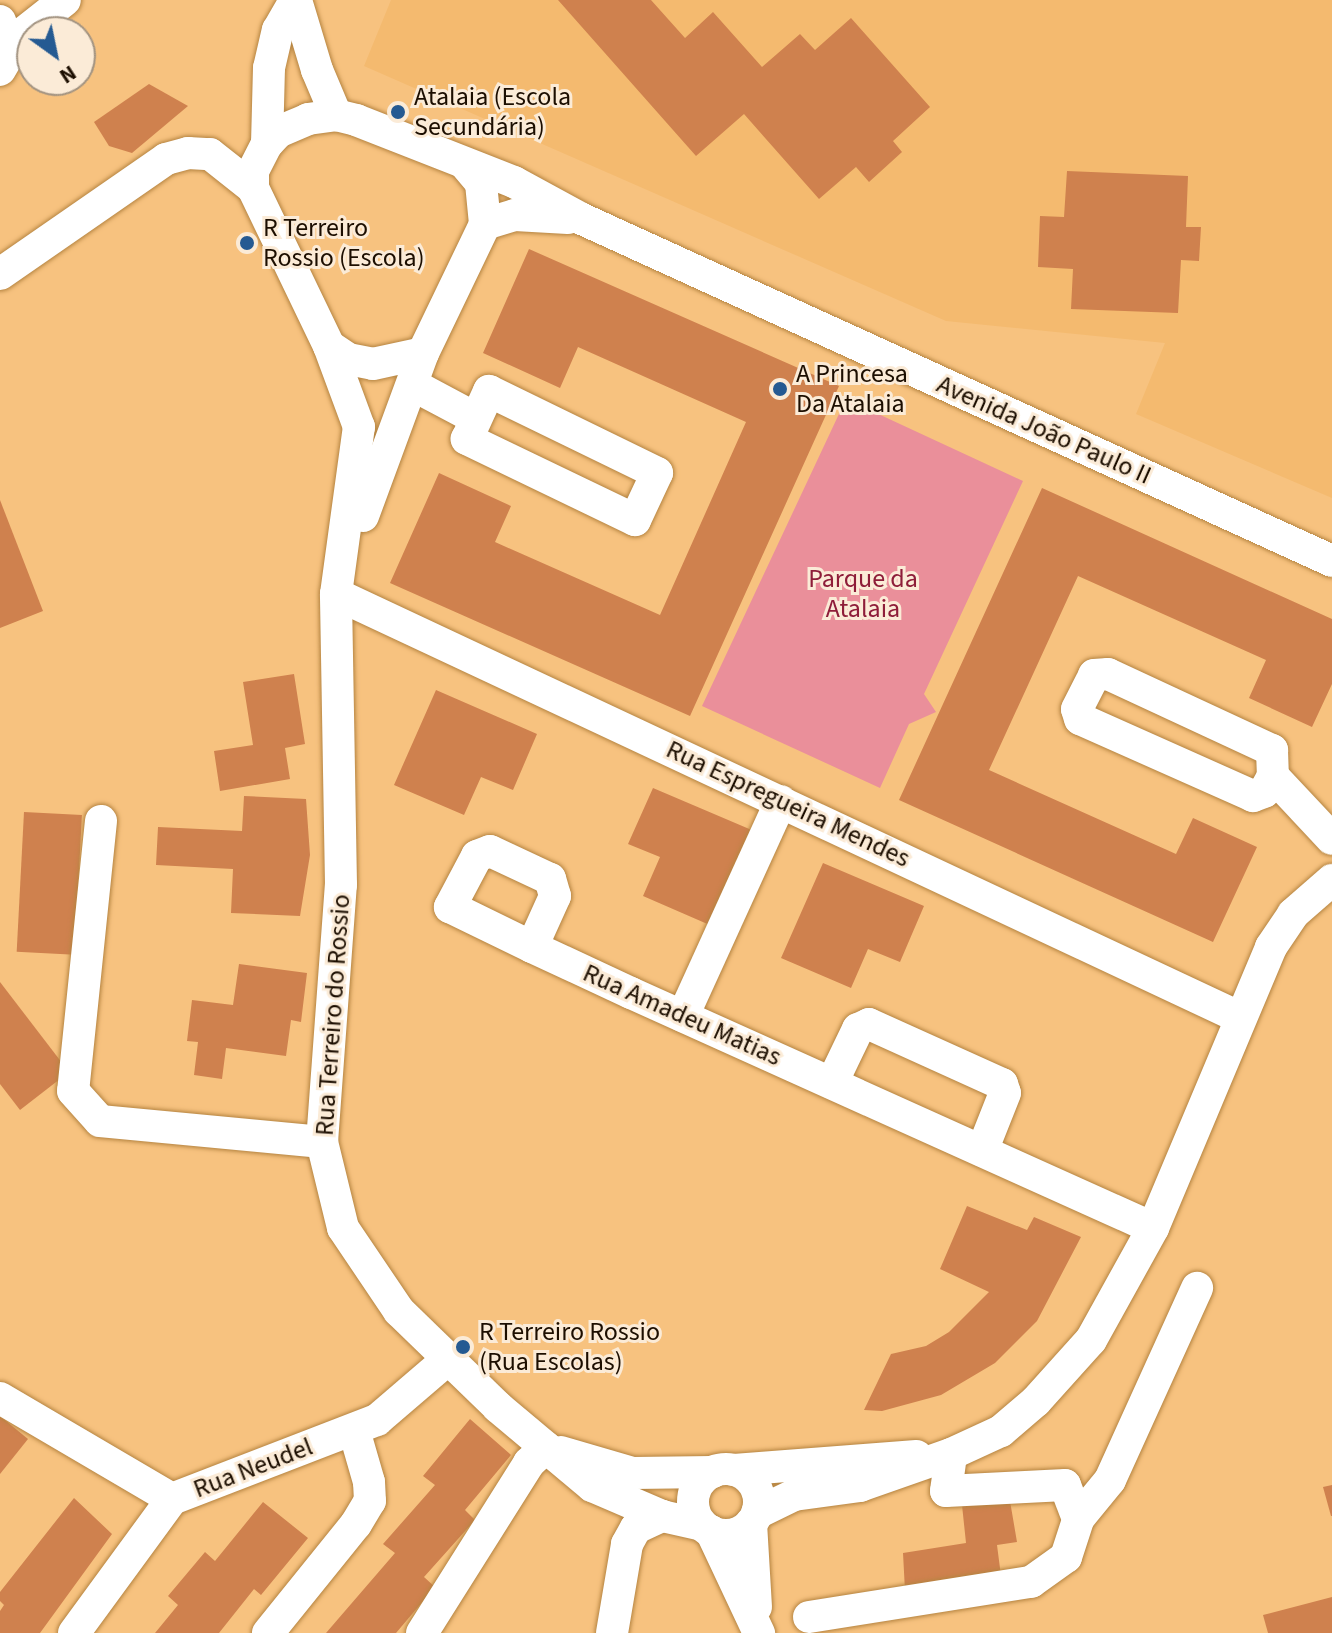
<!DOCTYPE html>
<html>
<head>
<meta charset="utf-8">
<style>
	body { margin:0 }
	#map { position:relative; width:1332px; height:1633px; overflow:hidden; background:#f7c27f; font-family:"Source Sans 3",sans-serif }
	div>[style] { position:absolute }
	.built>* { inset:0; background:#f4ba6f }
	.green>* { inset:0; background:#ea8f9a }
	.building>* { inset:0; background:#cf814e; transform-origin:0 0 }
	.roads { filter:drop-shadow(0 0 2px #b58441) drop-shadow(0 0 2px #b58441) }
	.street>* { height:32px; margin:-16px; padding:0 16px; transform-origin:16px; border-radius:16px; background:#fff }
	.street>.ring { margin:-16px; padding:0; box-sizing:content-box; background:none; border:32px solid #fff; border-radius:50% }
	.dots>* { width:22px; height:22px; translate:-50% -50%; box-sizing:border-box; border:4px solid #fbebd7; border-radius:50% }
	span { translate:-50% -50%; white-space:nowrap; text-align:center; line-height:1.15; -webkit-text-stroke:6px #fbebd7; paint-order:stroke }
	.poi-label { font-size:26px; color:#1c0e00 }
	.left { translate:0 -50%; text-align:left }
	.street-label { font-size:26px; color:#1c0e00 }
	.park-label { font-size:26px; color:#8e1d39 }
	.north { position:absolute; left:16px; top:16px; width:80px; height:80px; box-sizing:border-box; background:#fbebd7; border:2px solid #a29381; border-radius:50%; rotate:147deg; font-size:22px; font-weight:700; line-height:32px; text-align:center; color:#1c0e00 }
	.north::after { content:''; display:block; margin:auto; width:28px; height:36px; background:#255a92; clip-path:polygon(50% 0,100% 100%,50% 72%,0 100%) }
</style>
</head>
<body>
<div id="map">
	<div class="built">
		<i style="clip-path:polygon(391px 0,1332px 0,1332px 498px,1136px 414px,1165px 343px,946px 321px,364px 66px)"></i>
	</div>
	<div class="green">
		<i style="clip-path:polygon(846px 399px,1023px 481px,924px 694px,936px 712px,909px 724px,880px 788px,702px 706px)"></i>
	</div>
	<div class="building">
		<i style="clip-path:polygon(558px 0,651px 0,685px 38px,713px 12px,762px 67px,800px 34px,815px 50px,851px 18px,930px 107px,893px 141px,902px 152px,869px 182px,856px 167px,819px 199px,744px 114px,696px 156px)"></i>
		<i style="clip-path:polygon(149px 84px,188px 106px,132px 153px,109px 146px,94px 122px)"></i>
		<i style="clip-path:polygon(1067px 171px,1188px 176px,1186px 227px,1201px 227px,1199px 261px,1181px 260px,1178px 313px,1071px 309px,1073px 269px,1038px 267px,1040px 216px,1064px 217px)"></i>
		<i style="clip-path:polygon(529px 249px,839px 386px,690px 716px,390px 583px,439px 473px,511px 506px,495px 542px,660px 615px,746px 422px,578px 347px,560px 388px,483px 353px)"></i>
		<i style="clip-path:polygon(1042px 488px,1332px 619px,1332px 684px,1312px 727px,1249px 698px,1266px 660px,1078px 576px,989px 770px,1176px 854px,1193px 818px,1257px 847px,1213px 942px,899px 800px)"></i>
		<i style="clip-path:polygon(0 500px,43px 611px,0 628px)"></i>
		<i style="clip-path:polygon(294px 674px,305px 744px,285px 748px,290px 779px,220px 791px,214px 751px,253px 745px,243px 682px)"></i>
		<i style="clip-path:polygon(436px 690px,537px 734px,513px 790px,481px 777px,464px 815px,394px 785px)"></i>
		<i style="clip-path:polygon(653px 788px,754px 831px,712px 926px,643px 896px,660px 857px,628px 844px)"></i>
		<i style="clip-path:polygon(244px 796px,306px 799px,310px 855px,300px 916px,231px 913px,233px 869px,156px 865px,158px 827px,242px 831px)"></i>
		<i style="left:24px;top:812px;width:58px;height:140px;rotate:3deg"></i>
		<i style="clip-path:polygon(823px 863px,924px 906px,900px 962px,868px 949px,851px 988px,781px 958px)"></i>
		<i style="clip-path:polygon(239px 964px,307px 973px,301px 1022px,291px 1020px,286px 1056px,226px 1048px,222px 1079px,194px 1075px,198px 1042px,187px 1041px,192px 1000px,233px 1005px)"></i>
		<i style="clip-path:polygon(0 982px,69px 1072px,20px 1110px,0 1084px)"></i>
		<i style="clip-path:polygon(967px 1206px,1027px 1230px,1034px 1217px,1081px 1237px,1037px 1321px,995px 1363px,941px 1395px,882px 1411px,864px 1410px,891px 1354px,926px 1346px,949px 1332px,989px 1292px,940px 1269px)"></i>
		<i style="clip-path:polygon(0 1416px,28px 1439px,0 1474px)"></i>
		<i style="clip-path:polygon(470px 1419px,511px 1455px,465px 1510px,475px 1520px,424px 1577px,435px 1587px,396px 1633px,326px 1633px,395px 1553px,383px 1544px,435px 1485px,423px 1476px)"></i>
		<i style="clip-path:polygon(1332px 1485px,1332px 1516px,1331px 1516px,1323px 1487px)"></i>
		<i style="clip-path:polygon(74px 1498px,112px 1534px,40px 1633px,0 1633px,0 1611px,4px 1605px,0 1601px,0 1592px)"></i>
		<i style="clip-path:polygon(1010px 1501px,1017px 1542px,997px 1545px,1001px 1576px,905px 1591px,903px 1553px,966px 1543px,962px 1505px)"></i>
		<i style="clip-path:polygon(263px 1502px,308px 1538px,261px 1595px,254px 1589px,219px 1633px,155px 1633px,178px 1605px,168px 1596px,205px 1552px,215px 1561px)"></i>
		<i style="clip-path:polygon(1332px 1597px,1332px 1633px,1268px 1633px,1263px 1615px)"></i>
	</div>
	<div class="roads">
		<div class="street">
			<i style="left:296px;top:0;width:73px;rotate:73.3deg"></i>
			<i style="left:317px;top:70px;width:49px;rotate:67.1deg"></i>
			<i style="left:0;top:21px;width:25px;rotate:69deg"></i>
			<i style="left:9px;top:44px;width:12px;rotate:95deg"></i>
			<i style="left:8px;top:56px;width:16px;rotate:120deg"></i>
			<i style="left:9px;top:44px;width:71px;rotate:-38.2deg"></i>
			<i style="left:267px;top:144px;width:76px;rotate:-88.5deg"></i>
			<i style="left:269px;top:68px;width:39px;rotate:-77deg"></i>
			<i style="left:278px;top:30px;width:34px;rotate:-60deg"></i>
			<i style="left:485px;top:224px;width:31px;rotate:-17deg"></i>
			<i style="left:515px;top:215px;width:53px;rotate:3.2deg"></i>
			<i style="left:0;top:274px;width:202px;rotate:-34.7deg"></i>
			<i style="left:166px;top:159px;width:23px;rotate:-15deg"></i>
			<i style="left:188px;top:153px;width:22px;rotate:3deg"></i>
			<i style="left:210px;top:154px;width:55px;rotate:38.3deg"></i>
			<i style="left:329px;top:346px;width:23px;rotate:34deg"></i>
			<i style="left:348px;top:359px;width:25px;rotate:11deg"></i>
			<i style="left:373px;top:364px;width:51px;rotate:-12.4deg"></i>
			<i style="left:413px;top:385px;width:70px;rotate:28deg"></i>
			<i style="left:489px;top:391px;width:187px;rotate:26deg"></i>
			<i style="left:657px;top:473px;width:52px;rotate:115.1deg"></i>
			<i style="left:635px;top:520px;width:187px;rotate:-154.3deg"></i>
			<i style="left:467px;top:439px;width:53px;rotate:-65.4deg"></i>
			<i style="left:363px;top:516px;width:174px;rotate:-69.8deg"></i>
			<i style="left:423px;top:353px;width:143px;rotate:-64.3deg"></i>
			<i style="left:485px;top:224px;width:41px;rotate:-95.6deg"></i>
			<i style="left:481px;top:183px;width:23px;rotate:-130deg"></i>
			<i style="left:336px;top:594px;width:997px;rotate:25.1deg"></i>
			<i style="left:1108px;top:674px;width:181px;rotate:24.9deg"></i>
			<i style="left:1272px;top:750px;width:26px;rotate:88deg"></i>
			<i style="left:1273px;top:776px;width:18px;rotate:119deg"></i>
			<i style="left:1264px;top:792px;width:12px;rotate:160deg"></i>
			<i style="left:1253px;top:796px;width:189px;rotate:-156deg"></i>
			<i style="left:1080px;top:719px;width:10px;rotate:-107deg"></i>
			<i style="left:1077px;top:709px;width:38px;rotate:-63deg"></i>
			<i style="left:1094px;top:675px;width:14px;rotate:-4deg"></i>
			<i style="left:1273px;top:776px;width:86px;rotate:46.9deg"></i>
			<i style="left:101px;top:821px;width:271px;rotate:95.9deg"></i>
			<i style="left:73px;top:1091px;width:40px;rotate:48deg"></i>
			<i style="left:100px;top:1121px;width:223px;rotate:5.4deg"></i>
			<i style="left:532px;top:947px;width:56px;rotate:-65.7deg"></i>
			<i style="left:555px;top:896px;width:18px;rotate:-106deg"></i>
			<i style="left:550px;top:879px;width:66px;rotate:-155deg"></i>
			<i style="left:490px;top:851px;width:14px;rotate:159deg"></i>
			<i style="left:477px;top:856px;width:58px;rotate:117.9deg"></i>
			<i style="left:450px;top:907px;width:91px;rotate:26deg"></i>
			<i style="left:532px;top:947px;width:109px;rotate:24.9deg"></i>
			<i style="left:631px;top:993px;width:572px;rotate:24.24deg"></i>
			<i style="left:683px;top:1016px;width:236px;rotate:-65.5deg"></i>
			<i style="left:832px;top:1083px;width:60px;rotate:-64.3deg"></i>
			<i style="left:858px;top:1029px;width:12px;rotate:-24deg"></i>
			<i style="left:869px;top:1024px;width:146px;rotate:24.3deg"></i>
			<i style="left:1002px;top:1084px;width:9px;rotate:72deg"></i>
			<i style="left:1005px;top:1093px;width:62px;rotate:111.6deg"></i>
			<i style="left:0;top:1398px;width:199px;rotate:30.4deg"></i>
			<i style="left:561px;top:1452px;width:75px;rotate:16.3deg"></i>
			<i style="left:633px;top:1473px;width:80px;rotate:-0.7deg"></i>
			<i class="ring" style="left:693px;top:1469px;width:34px;height:34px"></i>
			<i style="left:734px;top:1470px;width:183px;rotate:-4.4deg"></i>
			<i style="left:757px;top:1513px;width:41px;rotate:-25.9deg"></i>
			<i style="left:794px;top:1495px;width:67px;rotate:-7.8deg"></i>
			<i style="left:860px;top:1486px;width:96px;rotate:-19.4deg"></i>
			<i style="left:951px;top:1454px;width:55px;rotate:-24.7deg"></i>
			<i style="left:1001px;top:1431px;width:46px;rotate:-40.6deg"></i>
			<i style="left:1036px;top:1401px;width:82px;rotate:-48deg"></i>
			<i style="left:1091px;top:1340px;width:128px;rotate:-61deg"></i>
			<i style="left:1153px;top:1228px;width:305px;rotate:-67.2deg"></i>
			<i style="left:1271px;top:947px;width:40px;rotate:-56deg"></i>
			<i style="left:1293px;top:914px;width:52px;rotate:-41.1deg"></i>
			<i style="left:1078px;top:1519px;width:50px;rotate:-50.6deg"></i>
			<i style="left:1110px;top:1480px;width:211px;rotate:-65.6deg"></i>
			<i style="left:751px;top:1523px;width:84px;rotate:86.6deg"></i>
			<i style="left:702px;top:1525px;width:41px;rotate:-167.3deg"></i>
			<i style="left:662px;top:1516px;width:76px;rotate:-156.8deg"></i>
			<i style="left:592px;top:1486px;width:123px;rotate:-140deg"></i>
			<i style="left:498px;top:1407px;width:138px;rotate:-135.9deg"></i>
			<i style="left:399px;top:1311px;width:100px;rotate:-124deg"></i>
			<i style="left:343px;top:1228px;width:89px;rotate:-103.7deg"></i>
			<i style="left:322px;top:1142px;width:258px;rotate:-85.8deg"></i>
			<i style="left:341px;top:885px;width:291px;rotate:-91deg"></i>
			<i style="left:336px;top:594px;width:169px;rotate:-82.2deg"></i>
			<i style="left:359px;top:427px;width:86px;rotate:-110.3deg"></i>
			<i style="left:329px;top:346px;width:175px;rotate:-115.7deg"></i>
			<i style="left:253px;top:188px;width:17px;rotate:-90deg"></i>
			<i style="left:253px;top:171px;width:30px;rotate:-63deg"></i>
			<i style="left:267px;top:144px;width:16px;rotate:-47deg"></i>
			<i style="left:278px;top:132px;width:33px;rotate:-23deg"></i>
			<i style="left:308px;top:119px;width:28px;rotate:-8deg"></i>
			<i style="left:336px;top:115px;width:21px;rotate:14deg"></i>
			<i style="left:356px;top:120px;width:170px;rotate:21.4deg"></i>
			<i style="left:514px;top:182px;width:77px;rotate:28.6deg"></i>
			<i style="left:582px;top:219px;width:824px;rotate:24.51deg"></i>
			<i style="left:711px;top:1531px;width:113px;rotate:64.8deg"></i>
			<i style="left:809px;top:1617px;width:225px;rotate:-9deg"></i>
			<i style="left:1031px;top:1582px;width:43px;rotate:-35.5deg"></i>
			<i style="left:1066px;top:1557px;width:40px;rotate:-72deg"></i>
			<i style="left:1078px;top:1519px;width:36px;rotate:-111deg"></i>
			<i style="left:1065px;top:1485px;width:119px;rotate:177.1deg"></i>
			<i style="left:946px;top:1491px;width:37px;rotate:-82deg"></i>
			<i style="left:74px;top:1633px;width:166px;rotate:-53.8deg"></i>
			<i style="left:172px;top:1499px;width:220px;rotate:-21.1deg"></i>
			<i style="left:377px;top:1420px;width:92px;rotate:-40.6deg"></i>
			<i style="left:268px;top:1633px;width:140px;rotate:-51.1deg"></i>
			<i style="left:356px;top:1524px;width:27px;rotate:-59deg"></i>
			<i style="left:370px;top:1501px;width:19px;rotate:-93deg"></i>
			<i style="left:369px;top:1482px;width:54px;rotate:-106.1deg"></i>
			<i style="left:422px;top:1633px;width:201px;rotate:-57.8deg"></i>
			<i style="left:529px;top:1463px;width:23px;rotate:-43deg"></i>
			<i style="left:612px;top:1633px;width:90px;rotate:-80.4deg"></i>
			<i style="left:627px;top:1544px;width:18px;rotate:-61deg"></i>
			<i style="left:636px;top:1528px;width:29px;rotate:-25deg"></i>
		</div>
	</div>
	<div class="dots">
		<i style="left:398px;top:112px;background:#255a92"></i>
		<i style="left:247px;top:243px;background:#255a92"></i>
		<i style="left:780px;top:389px;background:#255a92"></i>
		<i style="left:463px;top:1347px;background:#255a92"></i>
	</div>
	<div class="poi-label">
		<span class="left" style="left:414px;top:112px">Atalaia (Escola<br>Secundária)</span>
		<span class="left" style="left:263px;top:243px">R Terreiro<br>Rossio (Escola)</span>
		<span class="left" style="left:796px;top:389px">A Princesa<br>Da Atalaia</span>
		<span class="left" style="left:479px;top:1347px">R Terreiro Rossio<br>(Rua Escolas)</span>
	</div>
	<div class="street-label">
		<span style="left:1044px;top:430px;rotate:24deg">Avenida João Paulo II</span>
		<span style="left:788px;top:804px;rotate:25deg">Rua Espregueira Mendes</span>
		<span style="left:333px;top:1015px;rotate:-86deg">Rua Terreiro do Rossio</span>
		<span style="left:682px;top:1015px;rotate:24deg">Rua Amadeu Matias</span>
		<span style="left:253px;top:1468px;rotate:-21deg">Rua Neudel</span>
	</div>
	<div class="park-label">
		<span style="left:863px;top:594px">Parque da<br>Atalaia</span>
	</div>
	<div class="north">N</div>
</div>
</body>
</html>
